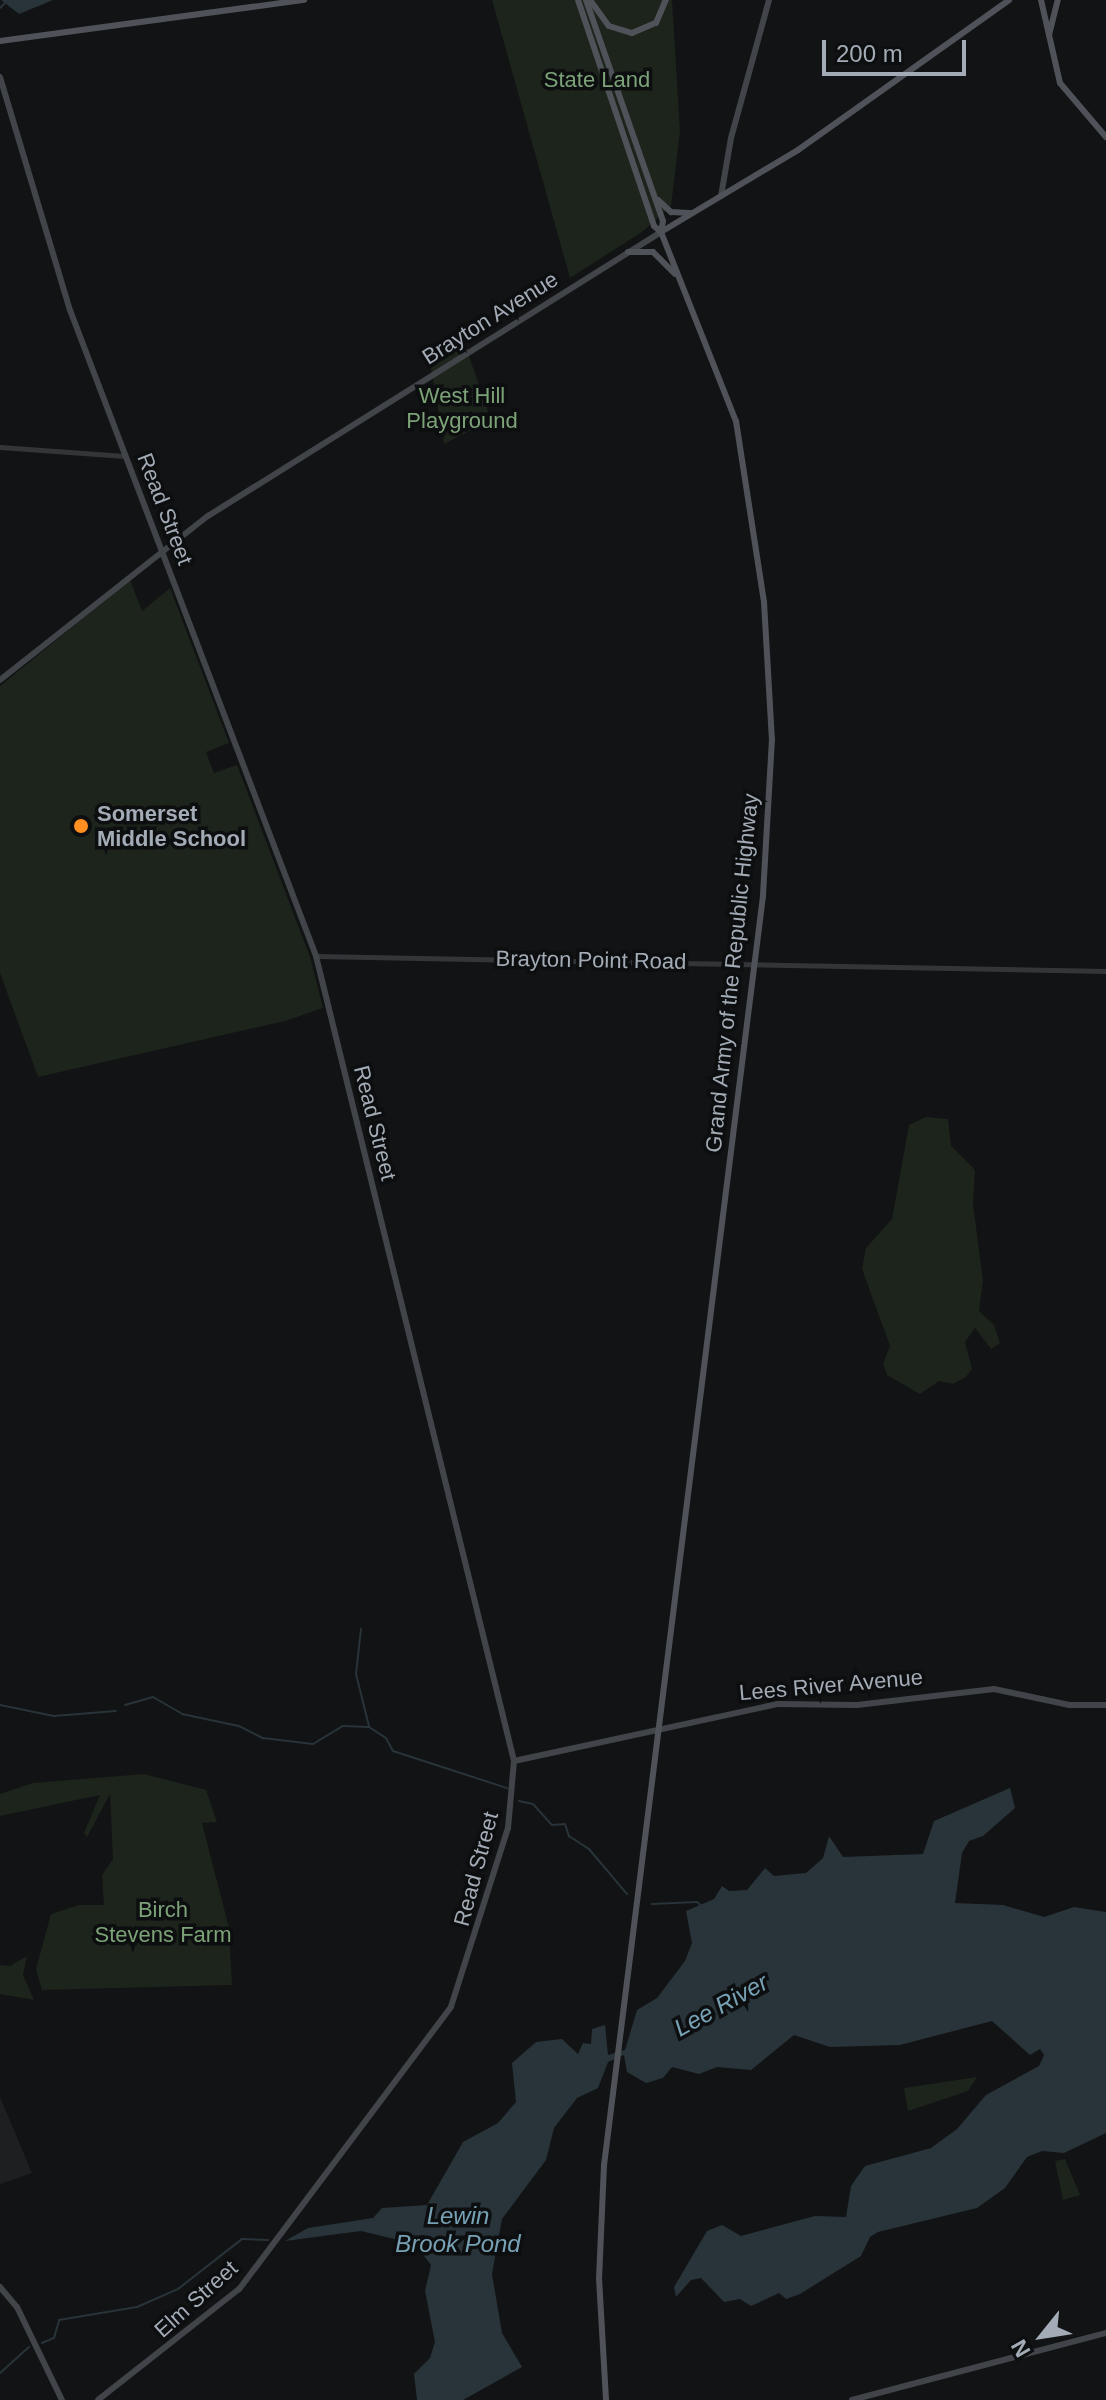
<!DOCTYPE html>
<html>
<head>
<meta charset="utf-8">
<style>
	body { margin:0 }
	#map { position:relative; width:1106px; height:2400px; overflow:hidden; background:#121314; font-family:Arial,sans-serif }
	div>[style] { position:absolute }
	.built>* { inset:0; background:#1e1f21 }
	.green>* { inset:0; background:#1c241c }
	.water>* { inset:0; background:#283439 }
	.stream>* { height:2px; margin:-1px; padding:0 1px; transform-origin:1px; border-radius:1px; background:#283439 }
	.tertiary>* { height:5px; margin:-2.5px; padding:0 2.5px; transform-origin:2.5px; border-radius:2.5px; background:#333539 }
	.secondary>* { height:6px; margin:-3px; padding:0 3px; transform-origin:3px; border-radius:3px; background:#41454a }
	.primary>* { height:6px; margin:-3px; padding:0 3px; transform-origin:3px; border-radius:3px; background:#4f5359 }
	.dots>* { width:22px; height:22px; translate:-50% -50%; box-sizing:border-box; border:4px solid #0d0e0f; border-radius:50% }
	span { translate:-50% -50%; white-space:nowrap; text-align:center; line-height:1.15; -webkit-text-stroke:7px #0d0e0f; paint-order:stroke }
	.park-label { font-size:22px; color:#7ca278 }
	.street-label { font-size:22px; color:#a3acb6 }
	.poi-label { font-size:22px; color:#a3acb6; font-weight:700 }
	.left { translate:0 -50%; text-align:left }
	.water-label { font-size:24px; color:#77a1b4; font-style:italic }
	.north { position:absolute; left:1002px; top:2296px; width:80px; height:80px; -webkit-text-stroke:6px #0d0e0f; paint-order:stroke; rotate:240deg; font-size:22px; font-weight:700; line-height:32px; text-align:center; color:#a3acb6 }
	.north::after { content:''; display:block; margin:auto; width:28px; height:36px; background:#a3acb6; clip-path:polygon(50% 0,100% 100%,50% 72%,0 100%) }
	.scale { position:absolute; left:822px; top:40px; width:144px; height:36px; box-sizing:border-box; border:4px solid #a3acb6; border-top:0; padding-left:10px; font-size:24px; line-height:28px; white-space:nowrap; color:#a3acb6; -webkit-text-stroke:6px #0d0e0f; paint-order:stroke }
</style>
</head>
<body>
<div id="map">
	<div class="built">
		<i style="clip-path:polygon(0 2097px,32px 2173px,0 2184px)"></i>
	</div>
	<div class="green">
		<i style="clip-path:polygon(492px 0,672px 0,680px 131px,671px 206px,642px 232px,570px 278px)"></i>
		<i style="clip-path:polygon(465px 344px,491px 420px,444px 444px,431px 368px)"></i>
		<i style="clip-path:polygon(130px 580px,142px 611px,170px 588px,229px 743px,206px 752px,214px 773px,237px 765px,310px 957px,323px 1008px,285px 1021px,38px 1077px,0 973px,0 686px)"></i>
		<i style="clip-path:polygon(926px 1117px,948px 1119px,951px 1146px,975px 1170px,973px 1204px,983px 1281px,979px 1311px,994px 1325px,1000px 1343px,991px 1349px,975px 1328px,965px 1342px,972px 1369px,966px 1377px,953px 1384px,939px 1381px,920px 1394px,887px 1375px,883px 1364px,890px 1346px,862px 1269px,866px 1248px,892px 1219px,909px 1125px)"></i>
		<i style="clip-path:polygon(144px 1774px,206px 1790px,217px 1822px,202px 1823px,229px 1928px,232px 1985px,42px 1990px,36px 1969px,51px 1914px,79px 1905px,104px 1905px,102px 1875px,113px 1859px,110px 1794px,87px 1837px,84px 1833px,100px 1795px,0 1816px,0 1794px,33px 1783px)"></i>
		<i style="clip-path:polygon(27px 1956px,23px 1975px,34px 2000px,0 1994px,0 1965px,10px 1966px)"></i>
		<i style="clip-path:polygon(977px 2077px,968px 2091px,908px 2111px,904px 2088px)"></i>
		<i style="clip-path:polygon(1065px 2159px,1080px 2195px,1063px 2200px,1055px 2161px)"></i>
	</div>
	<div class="water">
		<i style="clip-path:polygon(1px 0,53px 0,19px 14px)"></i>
		<i style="clip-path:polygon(1010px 1788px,1015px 1808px,983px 1836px,969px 1841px,962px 1853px,955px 1903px,1003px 1905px,1044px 1917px,1074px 1907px,1106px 1912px,1106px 2133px,1064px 2153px,1042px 2151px,1027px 2157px,1005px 2188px,977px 2208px,878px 2232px,870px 2237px,861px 2256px,800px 2294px,786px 2299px,779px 2293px,751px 2306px,740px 2299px,724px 2302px,701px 2278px,691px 2280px,676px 2297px,674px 2287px,707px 2231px,722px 2225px,741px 2236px,815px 2216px,846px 2217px,851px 2186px,865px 2166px,931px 2148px,957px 2129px,986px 2095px,1039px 2066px,1044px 2055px,1040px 2049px,1030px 2055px,992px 2021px,900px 2045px,830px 2047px,794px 2035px,751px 2070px,717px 2067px,699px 2074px,672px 2067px,663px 2078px,646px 2083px,627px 2072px,624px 2055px,608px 2062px,598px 2088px,577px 2098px,554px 2128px,546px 2160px,502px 2219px,492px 2274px,502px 2333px,522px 2367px,463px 2400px,417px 2400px,414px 2374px,430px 2358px,435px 2342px,425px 2291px,431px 2265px,415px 2244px,361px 2231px,285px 2241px,308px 2228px,373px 2218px,382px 2208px,427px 2205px,463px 2142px,498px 2123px,516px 2102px,512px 2063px,536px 2042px,562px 2039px,578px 2054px,583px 2043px,591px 2044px,592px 2029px,605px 2025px,608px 2055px,625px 2050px,637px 2010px,657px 1998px,685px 1961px,692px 1943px,686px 1911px,714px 1899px,722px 1886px,729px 1891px,747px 1890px,765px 1868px,774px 1876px,806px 1873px,823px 1858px,829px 1836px,843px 1857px,923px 1854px,934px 1821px)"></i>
	</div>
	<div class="stream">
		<i style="left:0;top:8px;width:11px;rotate:-45deg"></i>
		<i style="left:361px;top:1629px;width:45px;rotate:96.3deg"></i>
		<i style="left:356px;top:1674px;width:54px;rotate:76deg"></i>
		<i style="left:0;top:1705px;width:55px;rotate:11.5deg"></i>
		<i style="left:54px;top:1716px;width:62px;rotate:-4.6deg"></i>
		<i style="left:125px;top:1705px;width:29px;rotate:-16deg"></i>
		<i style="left:153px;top:1697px;width:34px;rotate:30deg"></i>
		<i style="left:182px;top:1714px;width:58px;rotate:11.9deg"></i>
		<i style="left:239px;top:1726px;width:27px;rotate:27deg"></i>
		<i style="left:263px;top:1738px;width:50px;rotate:6.8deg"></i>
		<i style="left:313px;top:1744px;width:35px;rotate:-31deg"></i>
		<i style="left:343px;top:1726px;width:26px;rotate:2deg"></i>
		<i style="left:369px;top:1727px;width:20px;rotate:33deg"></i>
		<i style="left:386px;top:1738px;width:15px;rotate:62deg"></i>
		<i style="left:393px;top:1751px;width:120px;rotate:18deg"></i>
		<i style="left:519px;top:1801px;width:14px;rotate:12deg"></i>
		<i style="left:533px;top:1804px;width:28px;rotate:48deg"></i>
		<i style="left:552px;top:1825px;width:13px;rotate:-4deg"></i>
		<i style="left:565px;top:1824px;width:13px;rotate:72deg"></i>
		<i style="left:569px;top:1836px;width:24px;rotate:33deg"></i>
		<i style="left:589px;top:1849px;width:59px;rotate:49.8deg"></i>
		<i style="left:652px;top:1904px;width:45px;rotate:-2.5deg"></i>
		<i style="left:697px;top:1902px;width:9px;rotate:41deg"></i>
		<i style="left:42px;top:2343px;width:13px;rotate:-23deg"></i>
		<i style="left:54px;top:2338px;width:19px;rotate:-74deg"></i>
		<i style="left:59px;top:2320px;width:79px;rotate:-9.5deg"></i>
		<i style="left:137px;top:2307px;width:45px;rotate:-23.7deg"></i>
		<i style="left:178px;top:2289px;width:81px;rotate:-38deg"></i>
		<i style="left:242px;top:2239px;width:26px;rotate:2deg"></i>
		<i style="left:0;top:2373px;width:39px;rotate:-42deg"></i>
	</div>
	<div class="tertiary">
		<i style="left:0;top:447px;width:125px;rotate:4.1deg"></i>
		<i style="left:316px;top:956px;width:790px;rotate:1.09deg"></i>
	</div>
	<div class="secondary">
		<i style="left:0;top:77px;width:243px;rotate:73.3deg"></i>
		<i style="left:70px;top:310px;width:691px;rotate:69.15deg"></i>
		<i style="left:316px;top:956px;width:829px;rotate:76.18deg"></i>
		<i style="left:514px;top:1761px;width:67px;rotate:95.1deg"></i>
		<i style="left:508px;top:1828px;width:188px;rotate:107.7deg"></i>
		<i style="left:451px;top:2007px;width:353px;rotate:126.9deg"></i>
		<i style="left:239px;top:2289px;width:179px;rotate:141.8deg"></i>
		<i style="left:721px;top:196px;width:59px;rotate:-80.2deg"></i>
		<i style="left:731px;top:138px;width:143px;rotate:-74.6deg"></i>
		<i style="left:0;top:680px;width:265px;rotate:-38.3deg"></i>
		<i style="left:208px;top:516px;width:535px;rotate:-32.08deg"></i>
		<i style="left:514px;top:1761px;width:270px;rotate:-12.2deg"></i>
		<i style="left:778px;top:1704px;width:79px;rotate:0.7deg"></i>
		<i style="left:857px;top:1705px;width:138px;rotate:-6.7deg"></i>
		<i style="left:994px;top:1689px;width:77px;rotate:12deg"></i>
		<i style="left:1069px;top:1705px;width:37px"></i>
		<i style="left:0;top:2287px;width:26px;rotate:50deg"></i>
		<i style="left:17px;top:2307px;width:103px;rotate:64.2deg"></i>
		<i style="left:852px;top:2400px;width:263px;rotate:-14.8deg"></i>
	</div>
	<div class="primary">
		<i style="left:578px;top:0;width:238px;rotate:71.4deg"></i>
		<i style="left:654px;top:226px;width:9px;rotate:41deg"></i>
		<i style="left:661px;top:232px;width:203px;rotate:68.4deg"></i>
		<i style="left:736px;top:421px;width:183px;rotate:81.2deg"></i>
		<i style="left:764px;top:602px;width:137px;rotate:86.7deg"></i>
		<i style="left:772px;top:739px;width:157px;rotate:93.3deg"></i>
		<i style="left:763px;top:896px;width:1279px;rotate:97.14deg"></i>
		<i style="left:604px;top:2165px;width:113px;rotate:92.5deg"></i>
		<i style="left:599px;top:2278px;width:122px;rotate:86.7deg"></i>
		<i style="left:586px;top:0;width:234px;rotate:70.8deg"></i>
		<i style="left:663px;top:221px;width:11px;rotate:100deg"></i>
		<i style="left:590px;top:0;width:32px;rotate:54deg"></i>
		<i style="left:609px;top:26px;width:24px;rotate:17deg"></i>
		<i style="left:632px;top:33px;width:26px;rotate:-23deg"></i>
		<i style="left:656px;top:23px;width:25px;rotate:-67deg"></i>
		<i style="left:1041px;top:0;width:85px;rotate:77.1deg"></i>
		<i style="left:1060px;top:83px;width:71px;rotate:49.6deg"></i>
		<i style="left:1049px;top:35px;width:36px;rotate:-76deg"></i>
		<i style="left:0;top:41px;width:307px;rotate:-7.7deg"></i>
		<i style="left:658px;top:200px;width:18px;rotate:43deg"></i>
		<i style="left:671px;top:212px;width:19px;rotate:3deg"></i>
		<i style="left:661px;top:232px;width:160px;rotate:-30.9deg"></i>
		<i style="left:798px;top:150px;width:259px;rotate:-35.4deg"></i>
		<i style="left:628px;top:252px;width:25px"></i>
		<i style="left:653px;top:252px;width:31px;rotate:45deg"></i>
	</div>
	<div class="dots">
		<i style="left:81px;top:826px;background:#ff8f20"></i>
	</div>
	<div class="park-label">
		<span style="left:597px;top:80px">State Land</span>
		<span style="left:462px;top:408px">West Hill<br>Playground</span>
		<span style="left:163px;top:1922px">Birch<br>Stevens Farm</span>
	</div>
	<div class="street-label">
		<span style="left:490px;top:318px;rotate:-32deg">Brayton Avenue</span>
		<span style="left:165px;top:509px;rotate:69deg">Read Street</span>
		<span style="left:591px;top:960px;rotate:1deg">Brayton Point Road</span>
		<span style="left:732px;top:973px;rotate:-84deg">Grand Army of the Republic Highway</span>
		<span style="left:375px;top:1123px;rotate:76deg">Read Street</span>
		<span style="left:831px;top:1685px;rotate:-5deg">Lees River Avenue</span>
		<span style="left:476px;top:1869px;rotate:-75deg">Read Street</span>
		<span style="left:196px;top:2299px;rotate:-42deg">Elm Street</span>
	</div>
	<div class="poi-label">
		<span class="left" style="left:97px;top:826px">Somerset<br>Middle School</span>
	</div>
	<div class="water-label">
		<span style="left:721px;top:2005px;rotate:-29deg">Lee River</span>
		<span style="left:458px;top:2230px">Lewin<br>Brook Pond</span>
	</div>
	<div class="north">N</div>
	<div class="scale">200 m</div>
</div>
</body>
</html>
